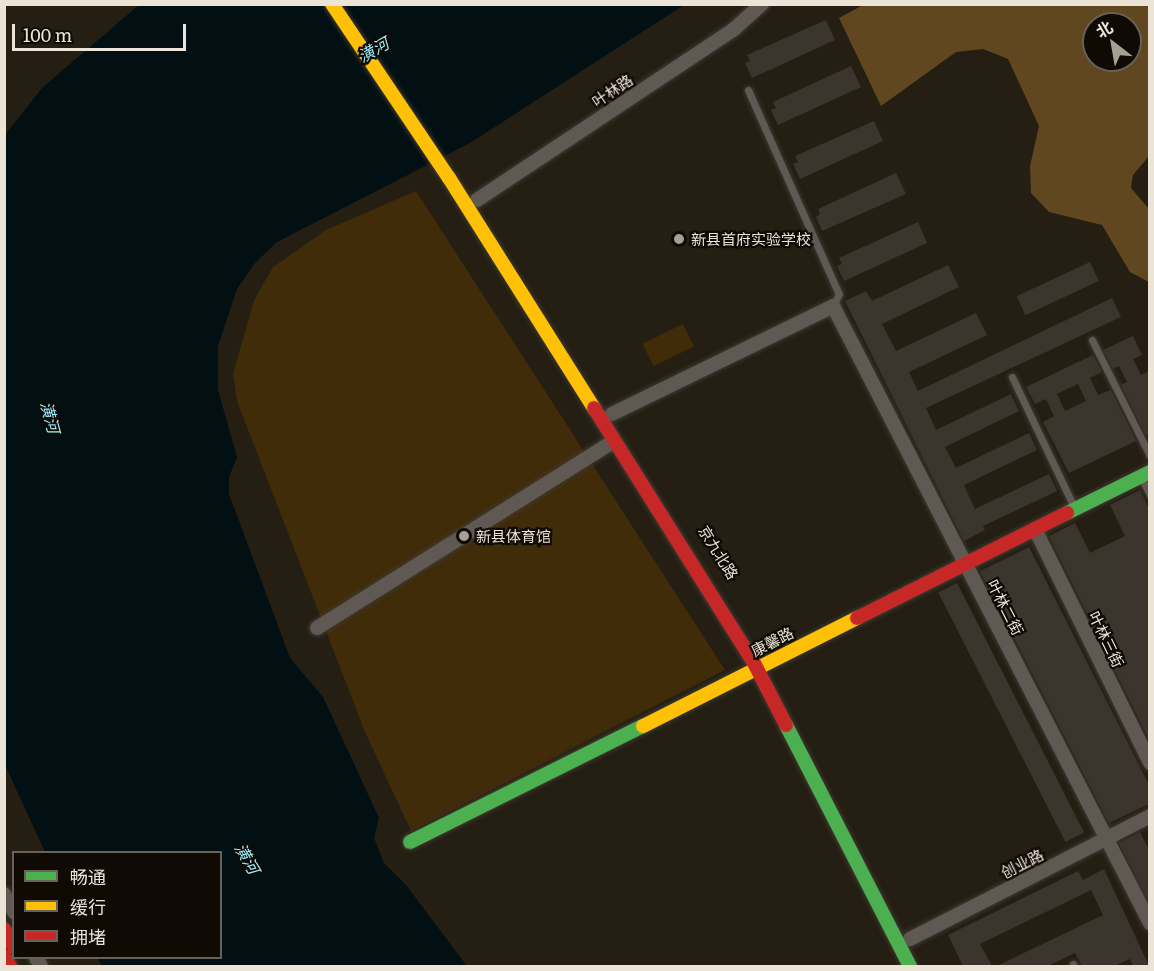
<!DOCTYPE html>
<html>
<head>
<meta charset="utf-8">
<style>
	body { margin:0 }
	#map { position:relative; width:1154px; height:971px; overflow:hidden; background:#241e13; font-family:Literata,"Noto Sans SC",serif }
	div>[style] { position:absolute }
	.green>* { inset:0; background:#412c09; transform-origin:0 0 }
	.forest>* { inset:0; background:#604720 }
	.water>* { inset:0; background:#031013 }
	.building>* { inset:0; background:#3b352d; transform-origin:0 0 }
	.roads { filter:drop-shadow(0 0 2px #3e3930) drop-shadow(0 0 2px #3e3930) }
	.lane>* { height:7px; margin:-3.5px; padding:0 3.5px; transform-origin:3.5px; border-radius:3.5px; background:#605953 }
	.street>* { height:14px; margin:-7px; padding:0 7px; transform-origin:7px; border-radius:7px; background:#605953 }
	.fast>* { height:14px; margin:-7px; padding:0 7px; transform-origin:7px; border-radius:7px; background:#4caf50 }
	.slow>* { height:14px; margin:-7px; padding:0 7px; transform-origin:7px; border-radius:7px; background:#ffc107 }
	.jam>* { height:14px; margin:-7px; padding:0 7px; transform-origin:7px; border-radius:7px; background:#c62828 }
	.dots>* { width:16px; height:16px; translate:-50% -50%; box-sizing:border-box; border:3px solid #100a04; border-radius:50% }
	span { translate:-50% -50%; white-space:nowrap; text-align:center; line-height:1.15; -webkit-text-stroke:4.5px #100a04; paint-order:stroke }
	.street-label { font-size:15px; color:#ede4d8 }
	.poi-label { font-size:15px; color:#ede4d8 }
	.left { translate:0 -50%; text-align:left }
	.water-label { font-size:16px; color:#9eedfc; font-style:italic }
	.frame { position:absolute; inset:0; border:6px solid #ede4d8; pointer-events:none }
	.legend { position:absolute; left:12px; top:851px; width:210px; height:108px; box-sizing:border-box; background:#100a04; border:2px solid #686159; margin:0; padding:8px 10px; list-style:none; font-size:18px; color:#ede4d8 }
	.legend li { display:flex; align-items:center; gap:12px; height:30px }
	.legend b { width:30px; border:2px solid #686159 }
	.north { position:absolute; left:1082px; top:12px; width:60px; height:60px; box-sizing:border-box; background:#100a04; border:2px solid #686159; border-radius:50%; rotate:329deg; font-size:16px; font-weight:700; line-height:24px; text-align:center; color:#ede4d8 }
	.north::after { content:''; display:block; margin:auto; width:21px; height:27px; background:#a79f93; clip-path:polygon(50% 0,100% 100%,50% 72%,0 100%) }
	.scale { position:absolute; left:12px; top:24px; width:174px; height:27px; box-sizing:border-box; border:3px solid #ede4d8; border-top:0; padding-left:8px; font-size:18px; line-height:21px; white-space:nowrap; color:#ede4d8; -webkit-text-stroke:4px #100a04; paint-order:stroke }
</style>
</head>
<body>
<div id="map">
	<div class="green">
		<i style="clip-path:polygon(416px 191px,725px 670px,411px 831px,365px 732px,237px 401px,233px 374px,254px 300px,273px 267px,326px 230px)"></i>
		<i style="left:683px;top:324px;width:25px;height:45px;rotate:64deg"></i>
	</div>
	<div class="forest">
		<i style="clip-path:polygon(evenodd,863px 5px,1149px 5px,1149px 156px,1133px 175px,1131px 188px,1149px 209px,1149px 282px,1130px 272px,1102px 225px,1049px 212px,1031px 193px,1030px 166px,1039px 126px,1008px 59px,983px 49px,956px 52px,881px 106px,839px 18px,863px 5px,1094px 24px,1130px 24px,1130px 60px,1094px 60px,1094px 24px)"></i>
	</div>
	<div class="water">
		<i style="clip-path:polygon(139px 5px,684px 5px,470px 143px,277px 242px,255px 263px,237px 289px,218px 346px,218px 390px,237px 457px,229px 477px,229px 494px,290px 658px,323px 697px,379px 818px,374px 838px,384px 863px,406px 885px,467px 966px,102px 966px,97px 958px,220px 958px,220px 852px,45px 852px,5px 765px,4px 136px,43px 87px)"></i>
	</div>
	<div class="building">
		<i style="clip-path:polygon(826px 20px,835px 40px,752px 78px,745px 63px,750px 61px,747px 55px)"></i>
		<i style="clip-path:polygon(851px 66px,861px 87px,778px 125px,771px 110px,776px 108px,773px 102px)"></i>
		<i style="clip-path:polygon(874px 121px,883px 141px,800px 179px,793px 164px,798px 162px,795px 156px)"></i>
		<i style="clip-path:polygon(896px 173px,906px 194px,822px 231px,816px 217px,820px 214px,818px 209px)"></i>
		<i style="clip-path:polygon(918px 222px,927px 243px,844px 281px,837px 266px,842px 264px,839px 258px)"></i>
		<i style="left:1090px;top:262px;width:21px;height:81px;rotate:65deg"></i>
		<i style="clip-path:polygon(948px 265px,959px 287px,882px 324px,896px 351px,976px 313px,987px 335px,909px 372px,918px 391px,1112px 298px,1121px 317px,926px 408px,936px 430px,1011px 394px,1019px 411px,945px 447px,956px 468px,1029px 433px,1037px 450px,964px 485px,975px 509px,1049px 474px,1057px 491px,983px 526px,985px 530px,964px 541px,845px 301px,866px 291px,872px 301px)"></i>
		<i style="clip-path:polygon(1133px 336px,1142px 355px,1133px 359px,1141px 375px,1149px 371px,1149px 434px,1146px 436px,1121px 385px,1127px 382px,1119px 366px,1113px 369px,1103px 350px)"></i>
		<i style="clip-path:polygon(evenodd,1093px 355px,1102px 372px,1090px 378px,1098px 395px,1111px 390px,1136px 441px,1069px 473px,1043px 422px,1054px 416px,1046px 399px,1035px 404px,1026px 387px,1093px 355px,1078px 384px,1086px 401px,1065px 411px,1057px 394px,1078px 384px)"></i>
		<i style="clip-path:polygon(1140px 490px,1149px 509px,1149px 739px,1049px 536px,1075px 523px,1090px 553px,1125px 536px,1110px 505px)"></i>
		<i style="clip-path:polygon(1029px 547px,1149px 785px,1149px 804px,1109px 823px,980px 571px)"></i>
		<i style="left:957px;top:583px;width:280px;height:21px;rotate:63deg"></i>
		<i style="clip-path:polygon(1140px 832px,1149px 850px,1149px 902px,1119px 843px)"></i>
		<i style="clip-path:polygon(1104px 869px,1149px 966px,1133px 966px,1130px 959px,1114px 966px,1082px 966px,1075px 953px,1048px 966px,997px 966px,1103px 915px,1091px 890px,980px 944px,992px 966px,963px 966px,948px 935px,1078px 871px,1083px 880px)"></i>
	</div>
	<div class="roads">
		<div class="lane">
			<i style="left:748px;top:90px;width:223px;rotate:66deg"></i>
			<i style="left:839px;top:294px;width:13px;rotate:117deg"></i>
			<i style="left:1092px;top:340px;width:130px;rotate:63.4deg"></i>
			<i style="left:1012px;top:377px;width:144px;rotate:64.5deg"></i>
			<i style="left:1142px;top:479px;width:18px;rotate:63deg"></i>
			<i style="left:1073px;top:964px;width:2px;rotate:63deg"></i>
		</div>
		<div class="street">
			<i style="left:477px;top:200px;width:307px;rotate:-33.6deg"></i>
			<i style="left:733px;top:30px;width:39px;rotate:-42deg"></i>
			<i style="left:612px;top:414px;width:246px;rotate:-26deg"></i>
			<i style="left:833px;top:306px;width:694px;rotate:62.81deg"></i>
			<i style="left:1035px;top:529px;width:261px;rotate:63.8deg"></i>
			<i style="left:317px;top:628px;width:351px;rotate:-32.2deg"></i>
			<i style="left:4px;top:894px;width:21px;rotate:61deg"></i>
			<i style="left:910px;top:939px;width:270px;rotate:-27.1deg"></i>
			<i style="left:36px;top:958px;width:9px;rotate:58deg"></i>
		</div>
		<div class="fast">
			<i style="left:1067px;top:513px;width:93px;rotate:-26.3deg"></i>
			<i style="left:786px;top:725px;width:271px;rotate:62.8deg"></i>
			<i style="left:410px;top:842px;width:260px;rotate:-26.5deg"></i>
		</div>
		<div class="slow">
			<i style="left:332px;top:4px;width:210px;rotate:56.1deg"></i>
			<i style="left:449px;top:178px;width:272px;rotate:57.8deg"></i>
			<i style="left:643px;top:726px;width:240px;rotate:-26.8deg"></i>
		</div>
		<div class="jam">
			<i style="left:594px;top:408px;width:299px;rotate:57.9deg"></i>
			<i style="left:753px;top:661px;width:72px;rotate:62.7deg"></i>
			<i style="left:857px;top:618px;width:235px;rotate:-26.6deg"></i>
			<i style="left:4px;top:929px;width:21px;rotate:61deg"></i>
			<i style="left:4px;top:956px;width:12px;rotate:59deg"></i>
		</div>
	</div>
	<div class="dots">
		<i style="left:679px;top:239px;background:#a79f93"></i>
		<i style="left:464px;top:536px;background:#a79f93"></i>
	</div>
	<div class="street-label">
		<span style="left:612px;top:90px;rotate:-34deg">叶林路</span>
		<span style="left:719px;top:552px;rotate:58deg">京九北路</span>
		<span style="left:1006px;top:607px;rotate:63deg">叶林二街</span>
		<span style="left:1107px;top:639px;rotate:64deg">叶林三街</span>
		<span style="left:772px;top:641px;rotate:-27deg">康馨路</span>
		<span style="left:1022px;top:863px;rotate:-27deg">创业路</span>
	</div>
	<div class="poi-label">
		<span class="left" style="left:691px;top:239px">新县首府实验学校</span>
		<span class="left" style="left:476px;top:536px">新县体育馆</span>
	</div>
	<div class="water-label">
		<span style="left:373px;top:49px;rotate:-30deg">潢河</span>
		<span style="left:51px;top:417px;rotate:75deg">潢河</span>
		<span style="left:248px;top:858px;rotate:60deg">潢河</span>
	</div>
	<div class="frame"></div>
	<ul class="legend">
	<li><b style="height:8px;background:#4caf50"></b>畅通</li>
	<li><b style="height:8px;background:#ffc107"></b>缓行</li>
	<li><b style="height:8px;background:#c62828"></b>拥堵</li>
	</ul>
	<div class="north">北</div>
	<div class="scale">100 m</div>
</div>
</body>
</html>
